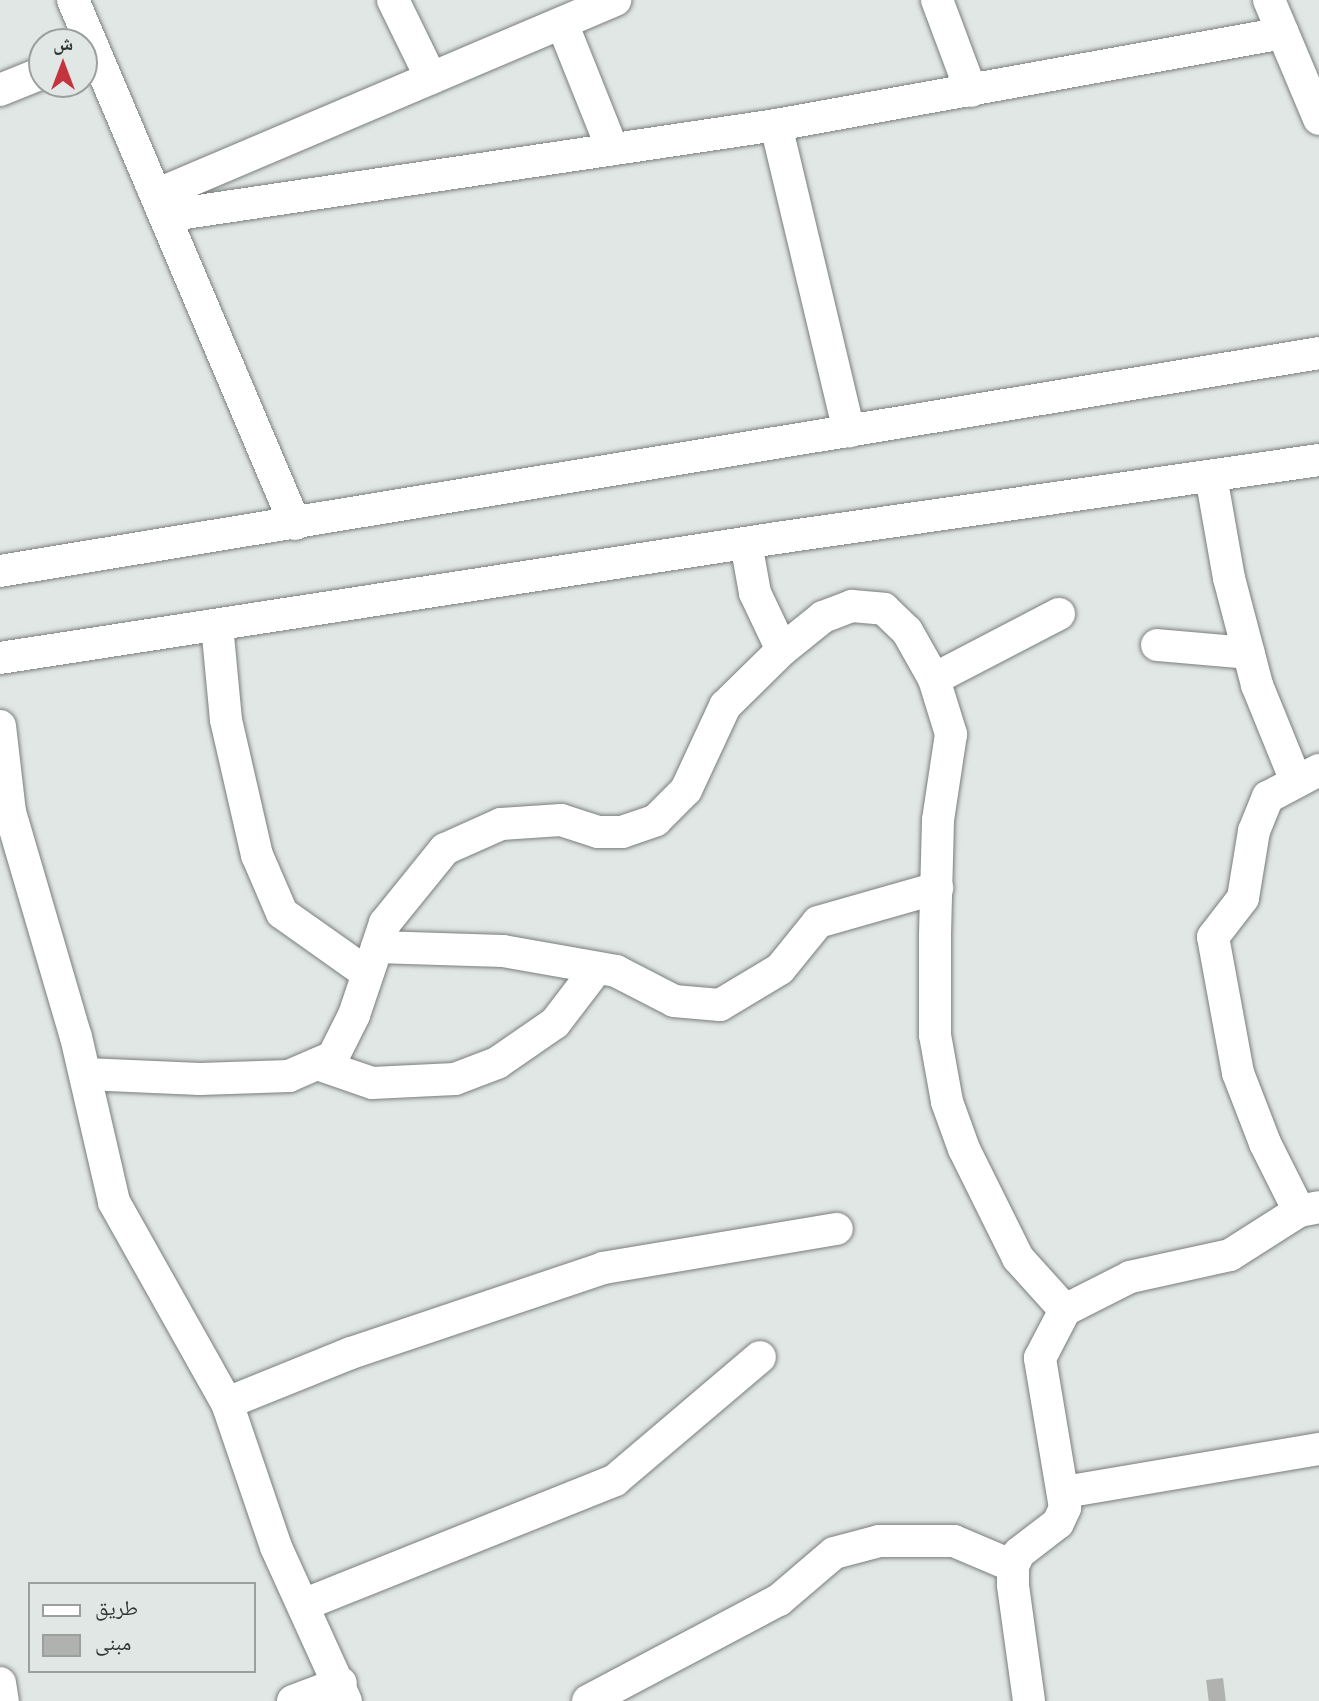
<!DOCTYPE html>
<html>
<head>
<meta charset="utf-8">
<style>
	body { margin:0 }
	#map { position:relative; width:1319px; height:1701px; overflow:hidden; background:#e1e7e5; font-family:"Zilla Slab","Noto Naskh Arabic",serif }
	div>[style] { position:absolute }
	.building>* { inset:0; background:#afb2ae; transform-origin:0 0 }
	.roads { filter:drop-shadow(0 0 2px #797e7d) drop-shadow(0 0 2px #797e7d) }
	.minor>* { height:32px; margin:-16px; padding:0 16px; transform-origin:16px; border-radius:16px; background:#fff }
	span { translate:-50% -50%; white-space:nowrap; text-align:center; line-height:1.15; -webkit-text-stroke:6px #e1e7e5; paint-order:stroke }
	.legend { position:absolute; left:28px; top:1582px; width:228px; height:91px; box-sizing:border-box; background:#e1e7e5; border:2px solid #9b9f9e; margin:0; padding:9px 12px; list-style:none; font-size:21px; color:#323434 }
	.legend li { display:flex; align-items:center; gap:14px; height:35px }
	.legend b { width:35px; border:2px solid #9b9f9e }
	.north { position:absolute; left:28px; top:28px; width:70px; height:70px; box-sizing:border-box; background:#e1e7e5; border:2px solid #9b9f9e; border-radius:50%; rotate:0deg; font-size:19px; font-weight:700; line-height:28px; text-align:center; color:#323434 }
	.north::after { content:''; display:block; margin:auto; width:24px; height:32px; background:#c4343f; clip-path:polygon(50% 0,100% 100%,50% 72%,0 100%) }
</style>
</head>
<body>
<div id="map">
	<div class="building">
		<i style="left:1223px;top:1678px;width:23px;height:17px;rotate:83deg"></i>
	</div>
	<div class="roads">
		<div class="minor">
			<i style="left:73px;top:0;width:569px;rotate:67.04deg"></i>
			<i style="left:393px;top:0;width:87px;rotate:64deg"></i>
			<i style="left:937px;top:0;width:97px;rotate:69.5deg"></i>
			<i style="left:1269px;top:0;width:129px;rotate:67.2deg"></i>
			<i style="left:562px;top:23px;width:135px;rotate:68.2deg"></i>
			<i style="left:0;top:90px;width:45px;rotate:-22deg"></i>
			<i style="left:776px;top:125px;width:315px;rotate:76.6deg"></i>
			<i style="left:156px;top:195px;width:499px;rotate:-23deg"></i>
			<i style="left:165px;top:216px;width:618px;rotate:-8.47deg"></i>
			<i style="left:776px;top:125px;width:515px;rotate:-10.28deg"></i>
			<i style="left:1211px;top:476px;width:104px;rotate:80deg"></i>
			<i style="left:1229px;top:578px;width:111px;rotate:75.3deg"></i>
			<i style="left:1257px;top:685px;width:104px;rotate:67.9deg"></i>
			<i style="left:746px;top:543px;width:51px;rotate:79.8deg"></i>
			<i style="left:755px;top:593px;width:63px;rotate:64.7deg"></i>
			<i style="left:0;top:571px;width:1337px;rotate:-9.38deg"></i>
			<i style="left:217px;top:625px;width:95px;rotate:84.6deg"></i>
			<i style="left:226px;top:720px;width:139px;rotate:77.1deg"></i>
			<i style="left:257px;top:855px;width:63px;rotate:66.7deg"></i>
			<i style="left:282px;top:913px;width:105px;rotate:35.3deg"></i>
			<i style="left:1157px;top:645px;width:92px;rotate:5deg"></i>
			<i style="left:0;top:658px;width:786px;rotate:-8.78deg"></i>
			<i style="left:777px;top:538px;width:548px;rotate:-8.19deg"></i>
			<i style="left:934px;top:679px;width:141px;rotate:-27.5deg"></i>
			<i style="left:0;top:726px;width:87px;rotate:83.4deg"></i>
			<i style="left:10px;top:812px;width:234px;rotate:73.7deg"></i>
			<i style="left:76px;top:1037px;width:169px;rotate:77deg"></i>
			<i style="left:114px;top:1202px;width:231px;rotate:60.7deg"></i>
			<i style="left:227px;top:1403px;width:152px;rotate:71.2deg"></i>
			<i style="left:276px;top:1547px;width:169px;rotate:65.6deg"></i>
			<i style="left:377px;top:947px;width:126px;rotate:1.8deg"></i>
			<i style="left:503px;top:951px;width:115px;rotate:10deg"></i>
			<i style="left:616px;top:971px;width:65px;rotate:27.3deg"></i>
			<i style="left:674px;top:1001px;width:46px;rotate:5deg"></i>
			<i style="left:720px;top:1005px;width:70px;rotate:-31deg"></i>
			<i style="left:780px;top:969px;width:60px;rotate:-51deg"></i>
			<i style="left:818px;top:922px;width:124px;rotate:-15.9deg"></i>
			<i style="left:317px;top:1064px;width:58px;rotate:19.1deg"></i>
			<i style="left:372px;top:1083px;width:83px;rotate:-2.8deg"></i>
			<i style="left:455px;top:1079px;width:45px;rotate:-20.9deg"></i>
			<i style="left:497px;top:1063px;width:70px;rotate:-34.6deg"></i>
			<i style="left:555px;top:1023px;width:69px;rotate:-52.6deg"></i>
			<i style="left:85px;top:1074px;width:115px;rotate:2.5deg"></i>
			<i style="left:200px;top:1079px;width:89px;rotate:-1.9deg"></i>
			<i style="left:289px;top:1076px;width:48px;rotate:-23.4deg"></i>
			<i style="left:333px;top:1057px;width:47px;rotate:-63.4deg"></i>
			<i style="left:354px;top:1015px;width:97px;rotate:-71.4deg"></i>
			<i style="left:385px;top:923px;width:95px;rotate:-51deg"></i>
			<i style="left:445px;top:849px;width:61px;rotate:-24.1deg"></i>
			<i style="left:501px;top:824px;width:60px;rotate:-3.8deg"></i>
			<i style="left:561px;top:820px;width:39px;rotate:18deg"></i>
			<i style="left:598px;top:832px;width:24px"></i>
			<i style="left:622px;top:832px;width:36px;rotate:-19deg"></i>
			<i style="left:656px;top:820px;width:42px;rotate:-45deg"></i>
			<i style="left:686px;top:790px;width:93px;rotate:-65.1deg"></i>
			<i style="left:725px;top:706px;width:80px;rotate:-44.5deg"></i>
			<i style="left:782px;top:650px;width:53px;rotate:-38.8deg"></i>
			<i style="left:823px;top:617px;width:31px;rotate:-21deg"></i>
			<i style="left:852px;top:606px;width:32px;rotate:5deg"></i>
			<i style="left:884px;top:609px;width:32px;rotate:44deg"></i>
			<i style="left:907px;top:631px;width:55px;rotate:60.6deg"></i>
			<i style="left:934px;top:679px;width:58px;rotate:72.8deg"></i>
			<i style="left:951px;top:734px;width:87px;rotate:98.6deg"></i>
			<i style="left:938px;top:820px;width:118px;rotate:91.5deg"></i>
			<i style="left:935px;top:938px;width:97px;rotate:90deg"></i>
			<i style="left:935px;top:1035px;width:68px;rotate:79.8deg"></i>
			<i style="left:947px;top:1102px;width:50px;rotate:70.1deg"></i>
			<i style="left:964px;top:1149px;width:122px;rotate:63.6deg"></i>
			<i style="left:1018px;top:1258px;width:70px;rotate:47.9deg"></i>
			<i style="left:1299px;top:1211px;width:76px;rotate:-116.6deg"></i>
			<i style="left:1265px;top:1143px;width:75px;rotate:-111.1deg"></i>
			<i style="left:1238px;top:1073px;width:138px;rotate:-100.4deg"></i>
			<i style="left:1213px;top:937px;width:49px;rotate:-52.4deg"></i>
			<i style="left:1243px;top:898px;width:68px;rotate:-80.7deg"></i>
			<i style="left:1254px;top:831px;width:37px;rotate:-68deg"></i>
			<i style="left:1268px;top:797px;width:58px;rotate:-27.9deg"></i>
			<i style="left:227px;top:1403px;width:134px;rotate:-22deg"></i>
			<i style="left:351px;top:1353px;width:266px;rotate:-18.6deg"></i>
			<i style="left:603px;top:1268px;width:237px;rotate:-9.5deg"></i>
			<i style="left:1064px;top:1492px;width:259px;rotate:-9.6deg"></i>
			<i style="left:303px;top:1605px;width:336px;rotate:-21.8deg"></i>
			<i style="left:615px;top:1480px;width:190px;rotate:-40.3deg"></i>
			<i style="left:0;top:1683px;width:18px;rotate:81deg"></i>
			<i style="left:293px;top:1701px;width:51px;rotate:-20.6deg"></i>
			<i style="left:588px;top:1701px;width:216px;rotate:-27.9deg"></i>
			<i style="left:779px;top:1600px;width:72px;rotate:-40.5deg"></i>
			<i style="left:834px;top:1553px;width:47px;rotate:-14.9deg"></i>
			<i style="left:879px;top:1541px;width:75px"></i>
			<i style="left:954px;top:1541px;width:64px;rotate:23deg"></i>
			<i style="left:1029px;top:1701px;width:117px;rotate:-97.9deg"></i>
			<i style="left:1013px;top:1585px;width:19px;rotate:-90deg"></i>
			<i style="left:1013px;top:1566px;width:14px;rotate:-65deg"></i>
			<i style="left:1019px;top:1553px;width:49px;rotate:-37.6deg"></i>
			<i style="left:1058px;top:1523px;width:17px;rotate:-65deg"></i>
			<i style="left:1065px;top:1508px;width:152px;rotate:-99.5deg"></i>
			<i style="left:1040px;top:1358px;width:54px;rotate:-62.5deg"></i>
			<i style="left:1065px;top:1310px;width:73px;rotate:-26.9deg"></i>
			<i style="left:1130px;top:1277px;width:102px;rotate:-12.4deg"></i>
			<i style="left:1230px;top:1255px;width:82px;rotate:-32.5deg"></i>
			<i style="left:1299px;top:1211px;width:20px;rotate:-11deg"></i>
		</div>
	</div>
	<ul class="legend">
	<li><b style="height:9px;background:#fff"></b>طريق</li>
	<li><b style="height:19px;background:#afb2ae"></b>مبنى</li>
	</ul>
	<div class="north">ش</div>
</div>
</body>
</html>
